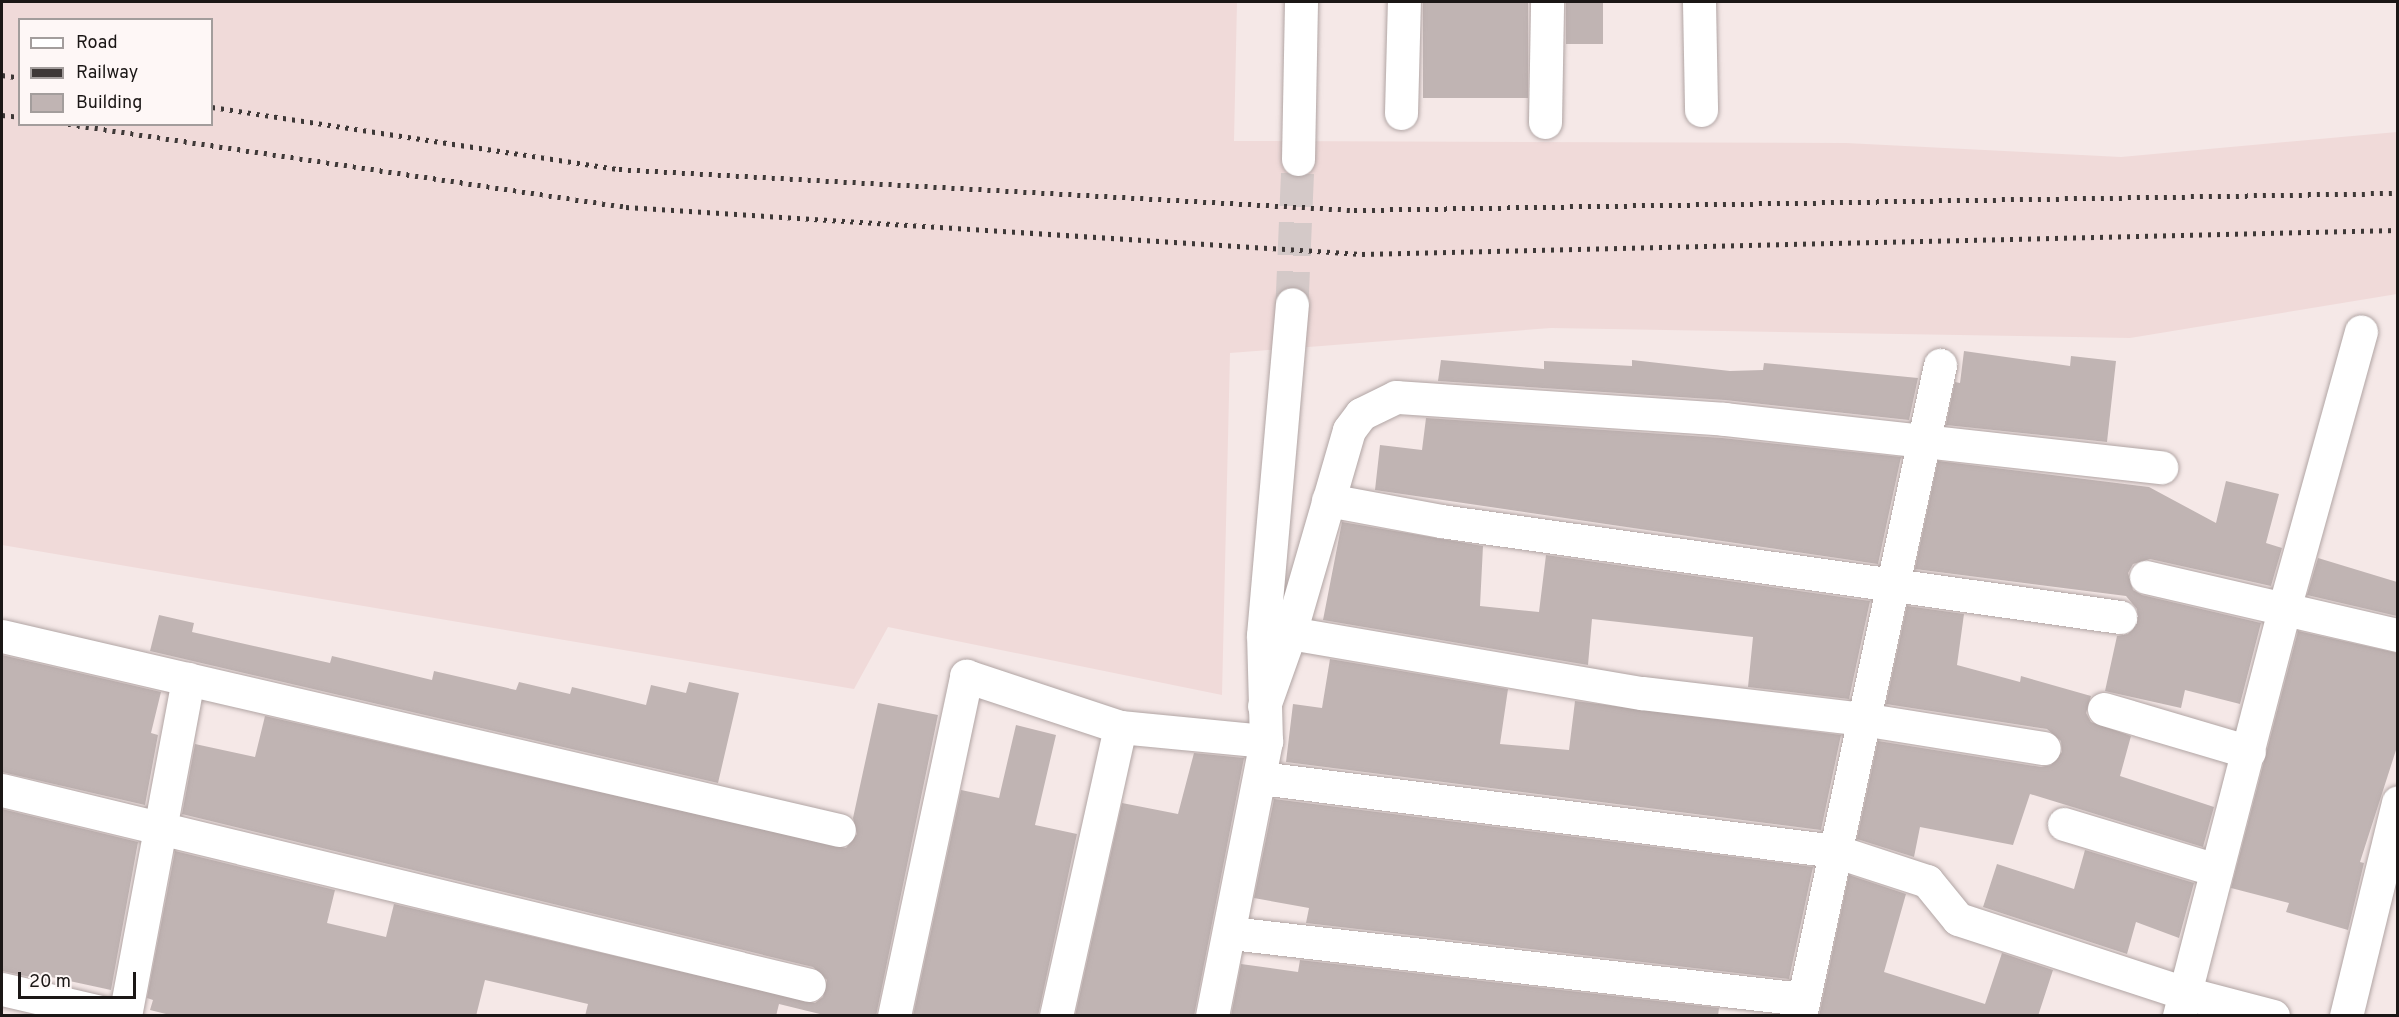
<!DOCTYPE html>
<html>
<head>
<meta charset="utf-8">
<style>
	body { margin:0 }
	#map { position:relative; width:2399px; height:1017px; overflow:hidden; background:#f5e8e7; font-family:Overpass,sans-serif }
	div>[style] { position:absolute }
	.built>* { inset:0; background:#f0dad9 }
	.building>* { inset:0; background:#c0b4b3; transform-origin:0 0 }
	.street-tunnel>* { height:33px; margin-top:-16.5px; transform-origin:0; background:repeating-linear-gradient(90deg,#d4c9c8 0 33px,transparent 0 49px) }
	.roads { filter:drop-shadow(0 0 2px #b1a5a4) drop-shadow(0 0 2px #b1a5a4) }
	.street>* { height:33px; margin:-16.5px; padding:0 16.5px; transform-origin:16.5px; border-radius:16.5px; background:#fff }
	.rail>* { height:4.5px; margin-top:-2.25px; transform-origin:0; background:repeating-linear-gradient(90deg,#3e3837 0 3px,transparent 0 9px) }
	span { translate:-50% -50%; white-space:nowrap; text-align:center; line-height:1.15; -webkit-text-stroke:4.5px #fef7f6; paint-order:stroke }
	.frame { position:absolute; inset:0; border:3px solid #1b1716; pointer-events:none }
	.legend { position:absolute; left:18px; top:18px; width:195px; height:108px; box-sizing:border-box; background:#fef7f6; border:2px solid #a39d9c; margin:0; padding:8px 10px; list-style:none; font-size:18px; color:#1b1716 }
	.legend li { display:flex; align-items:center; gap:12px; height:30px }
	.legend b { width:30px; border:2px solid #a39d9c }
	.scale { position:absolute; left:18px; top:972px; width:118px; height:27px; box-sizing:border-box; border:3px solid #1b1716; border-top:0; padding-left:8px; font-size:18px; line-height:21px; white-space:nowrap; color:#1b1716; -webkit-text-stroke:4px #fef7f6; paint-order:stroke }
</style>
</head>
<body>
<div id="map">
	<div class="built">
		<i style="clip-path:polygon(evenodd,2px 2px,1237px 2px,1234px 141px,1846px 143px,2121px 157px,2397px 132px,2397px 294px,2130px 338px,1551px 328px,1230px 353px,1222px 695px,888px 627px,854px 689px,2px 545px,2px 2px,20px 20px,212px 20px,212px 124px,20px 124px,20px 20px)"></i>
	</div>
	<div class="building">
		<i style="left:1423px;top:2px;width:105px;height:96px"></i>
		<i style="left:1566px;top:2px;width:37px;height:42px"></i>
		<i style="clip-path:polygon(1964px 351px,2070px 366px,2071px 356px,2116px 361px,2107px 442px,1946px 425px,1955px 382px,1960px 383px)"></i>
		<i style="clip-path:polygon(1441px 360px,1544px 369px,1544px 361px,1632px 366px,1632px 360px,1730px 371px,1763px 370px,1764px 363px,1918px 378px,1909px 420px,1725px 400px,1438px 381px)"></i>
		<i style="clip-path:polygon(1426px 418px,1722px 438px,1901px 457px,1878px 564px,1375px 490px,1380px 445px,1422px 450px)"></i>
		<i style="clip-path:polygon(1938px 461px,2149px 487px,2216px 523px,2226px 481px,2279px 494px,2266px 543px,2282px 548px,2271px 586px,2150px 559px,2133px 564px,2128px 573px,2133px 590px,2142px 595px,2261px 623px,2240px 704px,2185px 690px,2181px 708px,2105px 691px,2117px 636px,2128px 634px,2138px 620px,2137px 609px,2126px 596px,1915px 569px)"></i>
		<i style="clip-path:polygon(1342px 522px,1483px 546px,1480px 606px,1539px 612px,1546px 555px,1870px 601px,1849px 699px,1748px 687px,1753px 637px,1592px 619px,1588px 665px,1323px 620px)"></i>
		<i style="clip-path:polygon(2318px 558px,2397px 582px,2397px 616px,2307px 595px)"></i>
		<i style="clip-path:polygon(1907px 606px,1964px 614px,1957px 665px,2020px 682px,2021px 676px,2091px 696px,2086px 713px,2091px 722px,2131px 736px,2120px 776px,2214px 807px,2203px 847px,2030px 794px,2013px 845px,1920px 827px,1914px 857px,1857px 839px,1878px 741px,2041px 767px,2051px 765px,2062px 752px,2061px 741px,2047px 729px,1886px 704px)"></i>
		<i style="clip-path:polygon(159px 615px,194px 623px,192px 632px,330px 663px,332px 656px,432px 680px,434px 671px,516px 690px,519px 682px,570px 694px,572px 687px,646px 705px,651px 685px,686px 693px,689px 682px,739px 693px,718px 783px,150px 651px)"></i>
		<i style="clip-path:polygon(2298px 631px,2397px 653px,2397px 747px,2360px 862px,2364px 863px,2348px 930px,2286px 912px,2289px 903px,2231px 888px)"></i>
		<i style="clip-path:polygon(2px 655px,161px 692px,151px 733px,158px 735px,145px 805px,2px 772px)"></i>
		<i style="clip-path:polygon(1330px 659px,1508px 689px,1500px 744px,1569px 750px,1575px 701px,1841px 735px,1821px 830px,1286px 762px,1293px 704px,1322px 708px)"></i>
		<i style="clip-path:polygon(878px 703px,938px 715px,876px 1016px,828px 1016px,779px 1004px,776px 1016px,585px 1016px,588px 1004px,485px 980px,476px 1016px,174px 1016px,150px 1010px,153px 1000px,147px 998px,175px 851px,335px 890px,327px 923px,386px 937px,394px 904px,815px 1003px,823px 997px,827px 980px,813px 967px,182px 814px,195px 744px,255px 757px,265px 716px,846px 848px,857px 834px,853px 818px)"></i>
		<i style="clip-path:polygon(1016px 725px,1056px 735px,1035px 825px,1077px 834px,1038px 1016px,913px 1016px,961px 790px,999px 798px)"></i>
		<i style="clip-path:polygon(1194px 753px,1244px 758px,1194px 1016px,1075px 1016px,1122px 803px,1178px 814px)"></i>
		<i style="clip-path:polygon(1274px 799px,1813px 867px,1789px 979px,1306px 923px,1309px 908px,1254px 898px)"></i>
		<i style="clip-path:polygon(2px 809px,138px 842px,111px 990px,51px 977px,50px 981px,2px 971px)"></i>
		<i style="clip-path:polygon(2085px 850px,2194px 883px,2179px 938px,2136px 922px,2127px 954px,1983px 907px,1997px 864px,2074px 889px)"></i>
		<i style="clip-path:polygon(1849px 875px,1906px 894px,1884px 972px,1985px 1004px,2002px 953px,2053px 970px,2038px 1016px,1819px 1016px)"></i>
		<i style="clip-path:polygon(1300px 960px,1719px 1008px,1718px 1016px,1231px 1016px,1241px 964px,1298px 972px)"></i>
	</div>
	<div class="street-tunnel">
		<i style="left:1292px;top:304px;width:145px;rotate:-87.6deg"></i>
	</div>
	<div class="roads">
		<div class="street">
			<i style="left:1699px;top:2px;width:108px;rotate:88.9deg"></i>
			<i style="left:1401px;top:113px;width:111px;rotate:-88.5deg"></i>
			<i style="left:1545px;top:122px;width:120px;rotate:-89deg"></i>
			<i style="left:1298px;top:159px;width:157px;rotate:-88.9deg"></i>
			<i style="left:1328px;top:500px;width:115px;rotate:10.5deg"></i>
			<i style="left:1441px;top:521px;width:686px;rotate:8.05deg"></i>
			<i style="left:2146px;top:577px;width:259px;rotate:13deg"></i>
			<i style="left:1290px;top:633px;width:357px;rotate:9.7deg"></i>
			<i style="left:1642px;top:693px;width:222px;rotate:6.7deg"></i>
			<i style="left:1862px;top:719px;width:184px;rotate:9.1deg"></i>
			<i style="left:2px;top:636px;width:859px;rotate:13.05deg"></i>
			<i style="left:1264px;top:706px;width:77px;rotate:-70.4deg"></i>
			<i style="left:1290px;top:633px;width:211px;rotate:-73.8deg"></i>
			<i style="left:1349px;top:430px;width:20px;rotate:-53deg"></i>
			<i style="left:1361px;top:414px;width:39px;rotate:-26deg"></i>
			<i style="left:1396px;top:397px;width:329px;rotate:3.8deg"></i>
			<i style="left:1724px;top:419px;width:440px;rotate:6.3deg"></i>
			<i style="left:2104px;top:709px;width:151px;rotate:16.5deg"></i>
			<i style="left:1261px;top:778px;width:579px;rotate:7.25deg"></i>
			<i style="left:1835px;top:851px;width:97px;rotate:18.1deg"></i>
			<i style="left:1927px;top:881px;width:49px;rotate:50.8deg"></i>
			<i style="left:1958px;top:919px;width:239px;rotate:18.1deg"></i>
			<i style="left:2185px;top:993px;width:91px;rotate:14.6deg"></i>
			<i style="left:2px;top:790px;width:830px;rotate:13.58deg"></i>
			<i style="left:2064px;top:824px;width:159px;rotate:16.8deg"></i>
			<i style="left:1231px;top:933px;width:575px;rotate:6.59deg"></i>
			<i style="left:2px;top:989px;width:119px;rotate:13.1deg"></i>
			<i style="left:125px;top:1016px;width:343px;rotate:-79.4deg"></i>
			<i style="left:894px;top:1016px;width:348px;rotate:-78deg"></i>
			<i style="left:966px;top:676px;width:162px;rotate:18.3deg"></i>
			<i style="left:1120px;top:727px;width:147px;rotate:5.5deg"></i>
			<i style="left:1056px;top:1016px;width:296px;rotate:-77.5deg"></i>
			<i style="left:1212px;top:1016px;width:280px;rotate:-78.9deg"></i>
			<i style="left:1266px;top:741px;width:106px;rotate:-91.6deg"></i>
			<i style="left:1263px;top:635px;width:332px;rotate:-85deg"></i>
			<i style="left:1800px;top:1016px;width:666px;rotate:-77.86deg"></i>
			<i style="left:2179px;top:1016px;width:420px;rotate:-75.5deg"></i>
			<i style="left:2284px;top:609px;width:288px;rotate:-74.5deg"></i>
			<i style="left:2346px;top:1016px;width:220px;rotate:-76.3deg"></i>
		</div>
	</div>
	<div class="rail">
		<i style="left:2px;top:75px;width:18px;rotate:9deg"></i>
		<i style="left:212px;top:107px;width:412px;rotate:8.7deg"></i>
		<i style="left:619px;top:169px;width:736px;rotate:3.19deg"></i>
		<i style="left:1354px;top:210px;width:1044px;rotate:-0.93deg"></i>
		<i style="left:2px;top:115px;width:18px;rotate:6deg"></i>
		<i style="left:68px;top:124px;width:564px;rotate:8.46deg"></i>
		<i style="left:626px;top:207px;width:737px;rotate:3.65deg"></i>
		<i style="left:1362px;top:254px;width:1036px;rotate:-1.33deg"></i>
	</div>
	<div class="frame"></div>
	<ul class="legend">
	<li><b style="height:8px;background:#fff"></b>Road</li>
	<li><b style="height:8px;background:#3e3837"></b>Railway</li>
	<li><b style="height:16px;background:#c0b4b3"></b>Building</li>
	</ul>
	<div class="scale">20 m</div>
</div>
</body>
</html>
